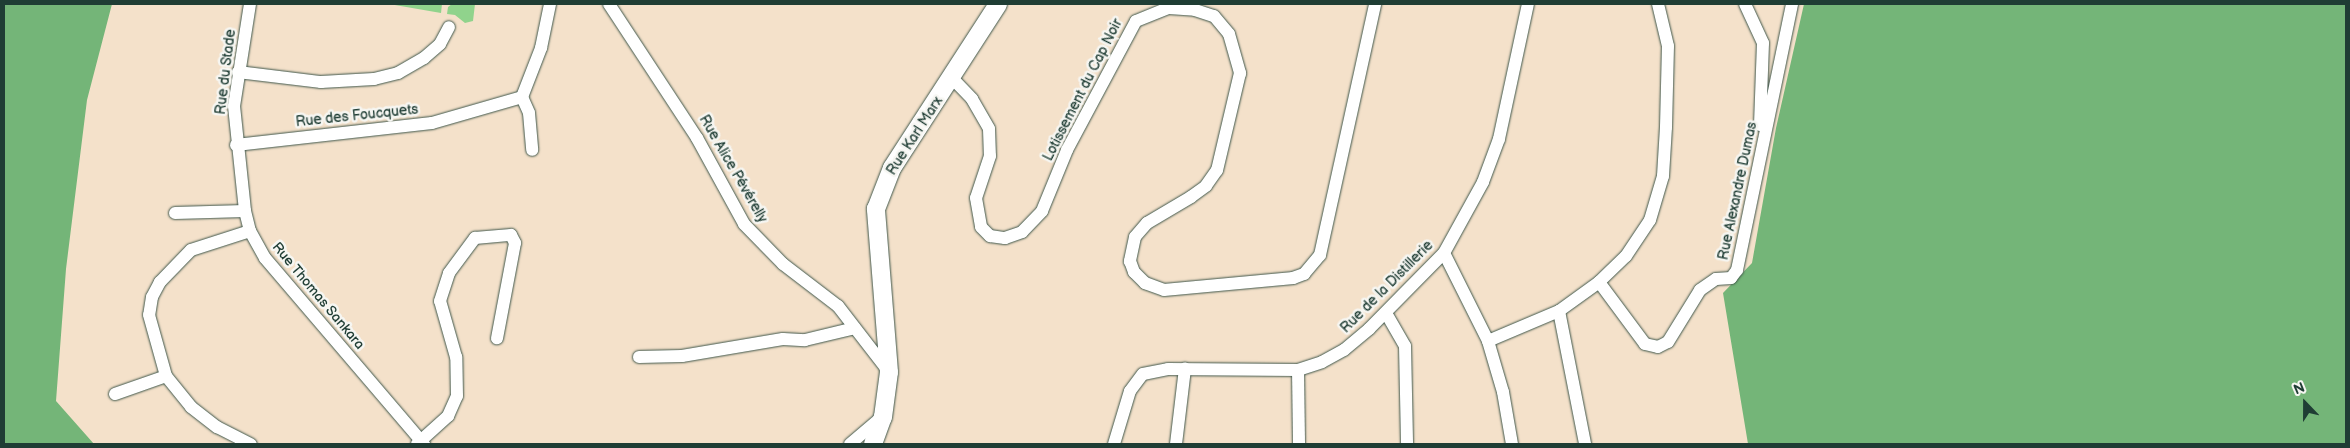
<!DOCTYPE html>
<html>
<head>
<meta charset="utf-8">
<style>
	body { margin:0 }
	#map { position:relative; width:2350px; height:448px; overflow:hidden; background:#f4e1ca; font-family:"Balsamiq Sans",sans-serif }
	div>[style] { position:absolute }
	.green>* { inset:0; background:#90d38c }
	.forest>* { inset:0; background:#74b578 }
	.roads { filter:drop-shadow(0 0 1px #3f564a) drop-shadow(0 0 1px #3f564a) }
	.street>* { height:12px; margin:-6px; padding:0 6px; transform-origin:6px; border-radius:6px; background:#fff }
	.secondary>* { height:18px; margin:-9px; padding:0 9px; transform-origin:9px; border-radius:9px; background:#fff }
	span { translate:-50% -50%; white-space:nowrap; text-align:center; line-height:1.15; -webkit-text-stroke:5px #f6f6f2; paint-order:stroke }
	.street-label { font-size:14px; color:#1f3d34 }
	.frame { position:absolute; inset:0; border:5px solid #1f3d34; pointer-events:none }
	.north { position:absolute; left:2280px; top:378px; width:50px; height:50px; -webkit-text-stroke:4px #f6f6f2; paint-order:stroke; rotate:338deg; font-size:14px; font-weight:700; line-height:20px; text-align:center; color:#1f3d34 }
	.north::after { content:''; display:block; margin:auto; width:18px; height:22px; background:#1f3d34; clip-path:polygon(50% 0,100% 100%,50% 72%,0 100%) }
</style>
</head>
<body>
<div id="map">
	<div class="green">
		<i style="clip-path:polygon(389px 4px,442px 4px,441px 13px)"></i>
		<i style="clip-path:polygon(452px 4px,475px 4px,473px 21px,465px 23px,455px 15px,447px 14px,448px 7px)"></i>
	</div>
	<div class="forest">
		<i style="clip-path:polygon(4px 4px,112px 4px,87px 100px,66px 269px,56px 401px,94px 444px,4px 444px)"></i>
		<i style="clip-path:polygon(1804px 4px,2346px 4px,2346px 444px,1748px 444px,1723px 293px,1752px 263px,1776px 128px)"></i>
	</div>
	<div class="roads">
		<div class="street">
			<i style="left:250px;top:4px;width:103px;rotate:98.9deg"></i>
			<i style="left:234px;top:106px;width:106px;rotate:84deg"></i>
			<i style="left:245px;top:211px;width:21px;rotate:76deg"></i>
			<i style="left:250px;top:231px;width:31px;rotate:61deg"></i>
			<i style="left:265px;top:258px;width:245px;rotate:49.5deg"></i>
			<i style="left:609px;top:4px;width:160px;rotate:56.7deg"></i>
			<i style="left:697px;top:138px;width:98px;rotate:61.3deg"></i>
			<i style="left:744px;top:224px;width:56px;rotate:45.7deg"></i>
			<i style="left:783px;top:264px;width:69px;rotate:37.4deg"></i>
			<i style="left:838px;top:306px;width:83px;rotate:52.3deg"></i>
			<i style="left:1745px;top:4px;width:43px;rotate:65.2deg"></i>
			<i style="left:1763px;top:43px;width:82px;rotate:92.1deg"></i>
			<i style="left:238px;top:72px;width:84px;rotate:6.9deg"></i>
			<i style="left:321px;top:82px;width:53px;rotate:-3.2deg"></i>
			<i style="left:374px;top:79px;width:25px;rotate:-14deg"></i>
			<i style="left:398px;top:73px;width:30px;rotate:-30deg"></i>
			<i style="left:424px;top:58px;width:21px;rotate:-41deg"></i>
			<i style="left:440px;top:44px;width:19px;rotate:-62deg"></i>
			<i style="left:952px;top:78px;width:29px;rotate:46deg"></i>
			<i style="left:972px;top:99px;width:34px;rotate:60deg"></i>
			<i style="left:989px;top:129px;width:27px;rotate:88deg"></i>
			<i style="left:990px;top:156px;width:44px;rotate:108.4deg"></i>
			<i style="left:976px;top:198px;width:29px;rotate:80deg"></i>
			<i style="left:981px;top:227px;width:13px;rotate:45deg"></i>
			<i style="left:990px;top:236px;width:15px;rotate:8deg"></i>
			<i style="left:1005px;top:238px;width:18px;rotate:-19deg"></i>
			<i style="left:1022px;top:232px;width:29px;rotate:-46deg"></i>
			<i style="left:1042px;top:211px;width:66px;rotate:-67.7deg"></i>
			<i style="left:1067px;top:150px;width:146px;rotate:-61.9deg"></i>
			<i style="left:1136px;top:21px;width:35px;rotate:-22deg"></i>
			<i style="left:1169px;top:8px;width:26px;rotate:4deg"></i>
			<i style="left:1195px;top:10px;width:20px;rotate:18deg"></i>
			<i style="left:1214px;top:16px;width:23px;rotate:50deg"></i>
			<i style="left:1229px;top:34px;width:41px;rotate:74.2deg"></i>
			<i style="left:1240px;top:73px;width:100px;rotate:103.3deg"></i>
			<i style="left:1217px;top:170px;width:19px;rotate:125deg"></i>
			<i style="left:1206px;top:186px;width:19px;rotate:144deg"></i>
			<i style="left:1191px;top:197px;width:51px;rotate:149.4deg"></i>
			<i style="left:1147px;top:223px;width:18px;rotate:131deg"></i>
			<i style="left:1135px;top:237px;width:25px;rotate:102deg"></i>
			<i style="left:1130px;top:261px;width:12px;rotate:70deg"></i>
			<i style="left:1134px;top:272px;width:16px;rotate:45deg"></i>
			<i style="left:1145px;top:283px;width:20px;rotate:20deg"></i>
			<i style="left:1164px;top:290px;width:130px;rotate:-5.3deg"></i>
			<i style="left:1293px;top:278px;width:12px;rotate:-20deg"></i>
			<i style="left:1304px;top:274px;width:25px;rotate:-50deg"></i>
			<i style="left:1320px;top:255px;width:257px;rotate:-77.6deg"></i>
			<i style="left:522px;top:97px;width:17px;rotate:66deg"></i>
			<i style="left:529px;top:113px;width:37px;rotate:85deg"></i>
			<i style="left:236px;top:145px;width:197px;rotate:-6.4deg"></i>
			<i style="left:432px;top:123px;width:94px;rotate:-16.1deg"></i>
			<i style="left:522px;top:97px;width:53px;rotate:-68.8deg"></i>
			<i style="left:541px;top:48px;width:45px;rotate:-78.4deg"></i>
			<i style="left:175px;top:213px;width:70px;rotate:-1.6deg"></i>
			<i style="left:250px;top:231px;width:62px;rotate:162.1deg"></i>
			<i style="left:191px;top:250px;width:45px;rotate:134.1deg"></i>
			<i style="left:160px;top:282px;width:17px;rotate:118deg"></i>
			<i style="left:152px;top:297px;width:18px;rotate:99deg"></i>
			<i style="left:149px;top:315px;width:63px;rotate:74.4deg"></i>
			<i style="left:166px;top:376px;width:40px;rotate:51deg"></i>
			<i style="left:191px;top:407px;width:33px;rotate:38deg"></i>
			<i style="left:217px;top:427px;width:38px;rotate:27deg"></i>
			<i style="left:1444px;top:253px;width:98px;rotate:63.4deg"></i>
			<i style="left:1488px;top:341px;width:53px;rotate:73.6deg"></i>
			<i style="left:1503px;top:392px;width:53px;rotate:80.2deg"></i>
			<i style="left:1599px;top:282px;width:77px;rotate:53.4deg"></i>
			<i style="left:1645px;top:344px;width:13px;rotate:13deg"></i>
			<i style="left:1658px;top:347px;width:11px;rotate:-27deg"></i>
			<i style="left:1668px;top:342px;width:61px;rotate:-58.4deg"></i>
			<i style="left:1700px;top:290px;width:19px;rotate:-35deg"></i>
			<i style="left:1716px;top:279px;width:15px;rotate:-4deg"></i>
			<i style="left:1731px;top:278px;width:10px;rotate:-53deg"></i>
			<i style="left:1737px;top:270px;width:272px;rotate:-78.3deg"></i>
			<i style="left:1559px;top:311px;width:136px;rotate:78.9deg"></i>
			<i style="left:1386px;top:313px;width:38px;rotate:60deg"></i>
			<i style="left:1405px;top:346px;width:98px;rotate:88.8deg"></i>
			<i style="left:1488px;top:341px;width:77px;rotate:-22.9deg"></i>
			<i style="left:1559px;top:311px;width:49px;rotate:-35.9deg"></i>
			<i style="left:1599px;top:282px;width:37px;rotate:-44deg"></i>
			<i style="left:1626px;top:256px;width:43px;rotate:-56.3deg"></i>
			<i style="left:1650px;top:220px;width:46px;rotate:-73.5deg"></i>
			<i style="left:1663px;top:176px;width:49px;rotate:-86.5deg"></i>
			<i style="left:1666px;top:127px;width:81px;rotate:-88.6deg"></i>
			<i style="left:1668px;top:46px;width:43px;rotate:-103.4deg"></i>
			<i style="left:639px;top:357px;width:43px;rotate:-1.3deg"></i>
			<i style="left:682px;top:356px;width:102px;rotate:-9.6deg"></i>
			<i style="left:783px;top:339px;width:22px;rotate:3deg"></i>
			<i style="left:805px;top:340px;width:51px;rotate:-13.5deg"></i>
			<i style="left:1298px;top:370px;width:74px;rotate:89.2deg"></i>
			<i style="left:115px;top:394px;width:54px;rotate:-19.4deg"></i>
			<i style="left:417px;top:444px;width:42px;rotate:-42.1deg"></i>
			<i style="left:448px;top:416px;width:22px;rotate:-66deg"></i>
			<i style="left:457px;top:396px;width:39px;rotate:-91deg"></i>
			<i style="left:456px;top:357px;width:58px;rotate:-105.9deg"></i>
			<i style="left:440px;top:301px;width:29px;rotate:-72deg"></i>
			<i style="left:449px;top:273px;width:44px;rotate:-53.4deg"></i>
			<i style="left:475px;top:238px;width:36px;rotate:-5deg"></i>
			<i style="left:511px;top:235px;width:9px;rotate:63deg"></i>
			<i style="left:515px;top:243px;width:97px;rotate:100.7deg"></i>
			<i style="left:850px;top:444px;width:42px;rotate:-40.2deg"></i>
			<i style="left:1114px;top:444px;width:55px;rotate:-73.2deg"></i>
			<i style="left:1130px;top:391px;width:21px;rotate:-53deg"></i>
			<i style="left:1143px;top:374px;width:25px;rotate:-11deg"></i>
			<i style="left:1168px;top:369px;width:130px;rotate:0.4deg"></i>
			<i style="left:1298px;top:370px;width:25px;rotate:-18deg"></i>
			<i style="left:1322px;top:362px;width:25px;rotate:-29deg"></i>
			<i style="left:1344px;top:350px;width:33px;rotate:-40deg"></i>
			<i style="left:1369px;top:329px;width:107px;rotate:-45.4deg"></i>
			<i style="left:1444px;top:253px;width:81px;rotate:-61.2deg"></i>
			<i style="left:1483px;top:182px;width:46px;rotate:-69.6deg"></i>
			<i style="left:1499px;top:139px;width:138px;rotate:-77.9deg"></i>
			<i style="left:1176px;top:444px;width:76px;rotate:-83.2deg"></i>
		</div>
		<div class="secondary">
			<i style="left:873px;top:444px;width:29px;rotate:-70deg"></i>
			<i style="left:883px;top:417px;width:45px;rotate:-82.4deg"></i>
			<i style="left:889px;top:372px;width:164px;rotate:-94.6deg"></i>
			<i style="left:876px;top:209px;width:44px;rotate:-68.7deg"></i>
			<i style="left:892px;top:168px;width:195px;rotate:-57.1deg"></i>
		</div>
	</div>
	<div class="street-label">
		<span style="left:226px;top:72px;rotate:-83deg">Rue du Stade</span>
		<span style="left:1083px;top:90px;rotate:-63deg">Lotissement du Cap Noir</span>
		<span style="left:357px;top:116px;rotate:-6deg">Rue des Foucquets</span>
		<span style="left:915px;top:136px;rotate:-57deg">Rue Karl Marx</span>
		<span style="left:733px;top:169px;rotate:60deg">Rue Alice Pévérelly</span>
		<span style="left:1738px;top:191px;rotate:-78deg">Rue Alexandre Dumas</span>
		<span style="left:1387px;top:287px;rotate:-45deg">Rue de la Distillerie</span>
		<span style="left:318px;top:296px;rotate:50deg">Rue Thomas Sankara</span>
	</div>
	<div class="frame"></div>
	<div class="north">N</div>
</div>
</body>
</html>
